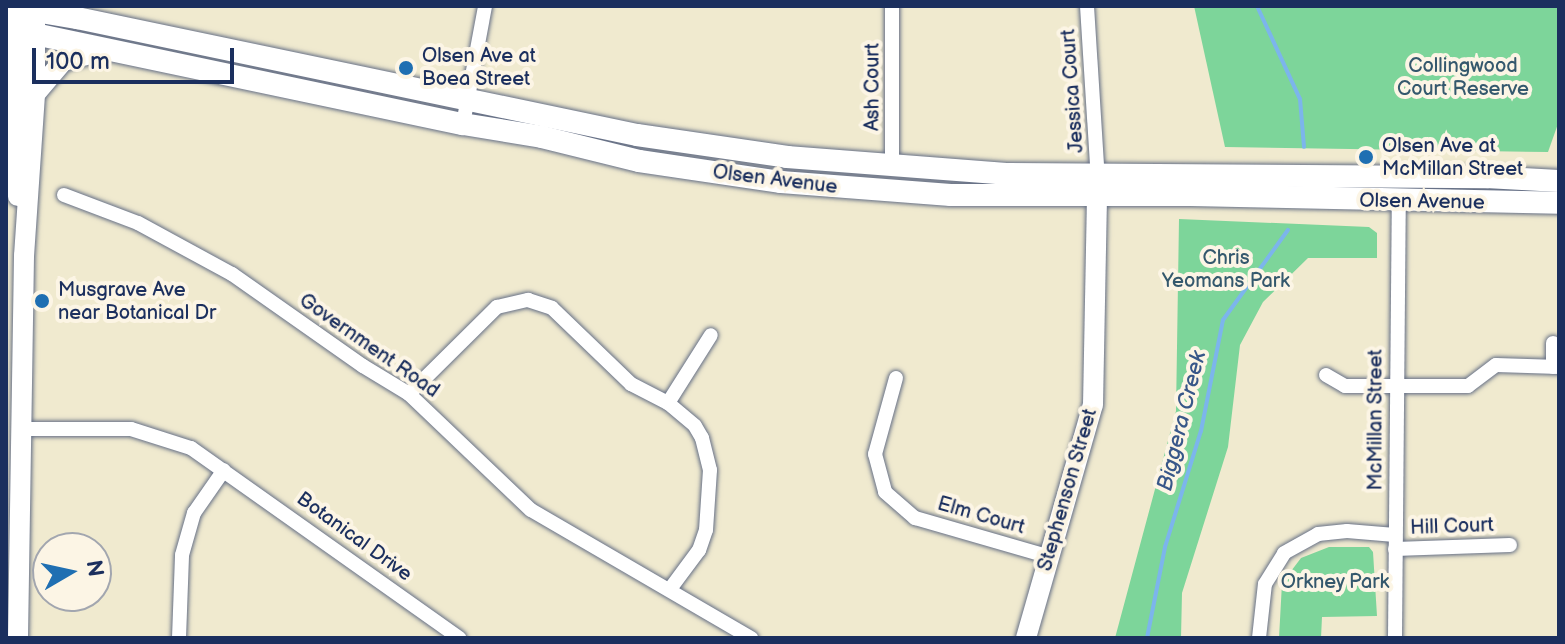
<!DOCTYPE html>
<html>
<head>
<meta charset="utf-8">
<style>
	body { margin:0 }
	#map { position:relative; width:1565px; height:644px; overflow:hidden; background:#f0eacf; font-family:"Balsamiq Sans",sans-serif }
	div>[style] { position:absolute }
	.green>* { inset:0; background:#7dd59a }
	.stream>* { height:4px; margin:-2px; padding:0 2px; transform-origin:2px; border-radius:2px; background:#7cb5ec }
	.roads { filter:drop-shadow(0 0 2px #667086) drop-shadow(0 0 2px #667086) }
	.street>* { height:14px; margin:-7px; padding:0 7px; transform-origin:7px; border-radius:7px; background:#fff }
	.secondary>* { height:20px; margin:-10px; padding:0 10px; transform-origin:10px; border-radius:10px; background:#fff }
	.primary>* { height:22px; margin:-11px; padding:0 11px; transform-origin:11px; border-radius:11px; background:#fff }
	.dots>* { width:22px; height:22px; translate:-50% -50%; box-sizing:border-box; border:4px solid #fcf5e5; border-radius:50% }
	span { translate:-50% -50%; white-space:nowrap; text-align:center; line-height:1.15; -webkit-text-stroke:8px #fcf5e5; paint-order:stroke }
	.poi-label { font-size:20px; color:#1b2f5e }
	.left { translate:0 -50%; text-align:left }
	.park-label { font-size:20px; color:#34586d }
	.street-label { font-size:20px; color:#1b2f5e }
	.water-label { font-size:22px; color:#385789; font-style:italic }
	.frame { position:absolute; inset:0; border:8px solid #1b2f5e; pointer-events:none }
	.north { position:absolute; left:32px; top:532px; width:80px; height:80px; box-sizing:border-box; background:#fcf5e5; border:2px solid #a2a6af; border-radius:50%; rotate:81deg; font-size:22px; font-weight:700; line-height:32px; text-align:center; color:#1b2f5e }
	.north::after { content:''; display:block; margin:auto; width:28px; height:36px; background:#1f6fb2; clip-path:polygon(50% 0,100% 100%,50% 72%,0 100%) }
	.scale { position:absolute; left:32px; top:48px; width:202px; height:36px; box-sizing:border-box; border:4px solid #1b2f5e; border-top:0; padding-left:10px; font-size:24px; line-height:28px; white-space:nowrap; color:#1b2f5e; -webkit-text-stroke:6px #fcf5e5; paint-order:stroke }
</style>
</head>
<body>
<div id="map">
	<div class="green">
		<i style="clip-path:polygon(1194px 6px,1559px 6px,1559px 121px,1548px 152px,1225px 147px)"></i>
		<i style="clip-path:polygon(1179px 219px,1369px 227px,1377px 233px,1377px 258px,1308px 258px,1263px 302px,1240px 345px,1228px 447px,1182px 593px,1181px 638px,1115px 638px,1176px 411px)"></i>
		<i style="clip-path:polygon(1329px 547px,1369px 547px,1373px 552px,1377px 616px,1322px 617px,1321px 638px,1279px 638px,1282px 583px,1301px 558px)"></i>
	</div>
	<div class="stream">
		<i style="left:1257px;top:6px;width:102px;rotate:65.2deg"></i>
		<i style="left:1300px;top:99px;width:48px;rotate:85.2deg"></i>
		<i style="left:1147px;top:638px;width:93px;rotate:-78.8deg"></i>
		<i style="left:1165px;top:547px;width:121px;rotate:-72.8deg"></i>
		<i style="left:1201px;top:431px;width:113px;rotate:-78.8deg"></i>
		<i style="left:1223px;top:320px;width:111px;rotate:-54.2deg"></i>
	</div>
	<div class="roads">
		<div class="street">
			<i style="left:892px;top:6px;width:161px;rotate:90deg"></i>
			<i style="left:1087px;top:6px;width:175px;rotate:86.4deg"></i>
			<i style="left:463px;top:124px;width:120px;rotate:-79.4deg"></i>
			<i style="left:64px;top:195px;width:79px;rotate:20.7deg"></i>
			<i style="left:138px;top:223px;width:107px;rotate:28.5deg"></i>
			<i style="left:232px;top:274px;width:160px;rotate:35.1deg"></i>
			<i style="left:363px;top:366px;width:54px;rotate:31.3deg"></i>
			<i style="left:409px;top:394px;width:168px;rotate:43.6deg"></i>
			<i style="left:531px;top:510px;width:255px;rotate:30.2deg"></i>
			<i style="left:1553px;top:367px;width:24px;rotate:-90deg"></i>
			<i style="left:1326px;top:375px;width:22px;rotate:30deg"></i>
			<i style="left:1345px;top:386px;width:123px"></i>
			<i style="left:1468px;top:386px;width:35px;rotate:-37deg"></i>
			<i style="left:1496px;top:365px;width:63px;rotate:1.8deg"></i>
			<i style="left:896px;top:378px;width:79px;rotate:105.4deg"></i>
			<i style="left:875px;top:454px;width:39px;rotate:75deg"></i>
			<i style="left:885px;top:492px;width:40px;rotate:41deg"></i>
			<i style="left:915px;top:518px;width:141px;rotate:16.1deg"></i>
			<i style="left:409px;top:394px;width:124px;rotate:-44.7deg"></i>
			<i style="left:497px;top:307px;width:32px;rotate:-13deg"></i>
			<i style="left:528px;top:300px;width:25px;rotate:18deg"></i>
			<i style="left:552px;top:308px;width:110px;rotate:43.9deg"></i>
			<i style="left:631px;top:384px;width:42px;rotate:27.2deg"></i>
			<i style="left:668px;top:403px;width:35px;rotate:40deg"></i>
			<i style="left:695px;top:426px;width:14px;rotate:60deg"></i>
			<i style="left:702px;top:438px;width:33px;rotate:76deg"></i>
			<i style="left:710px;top:470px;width:60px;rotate:93.8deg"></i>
			<i style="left:706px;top:530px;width:21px;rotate:109deg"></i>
			<i style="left:699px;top:550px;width:49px;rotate:126.6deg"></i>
			<i style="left:668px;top:403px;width:80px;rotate:-57.7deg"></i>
			<i style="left:21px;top:429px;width:110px"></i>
			<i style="left:131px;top:429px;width:63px;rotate:17.6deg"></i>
			<i style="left:191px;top:448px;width:329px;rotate:35.3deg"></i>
			<i style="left:1395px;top:549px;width:115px;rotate:-2deg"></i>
			<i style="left:179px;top:638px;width:83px;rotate:-87.9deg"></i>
			<i style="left:182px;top:555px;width:44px;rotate:-74.1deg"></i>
			<i style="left:194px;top:513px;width:52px;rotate:-55.1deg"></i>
			<i style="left:1259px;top:638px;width:54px;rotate:-83.7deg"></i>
			<i style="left:1265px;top:584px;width:36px;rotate:-58deg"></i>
			<i style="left:1284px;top:553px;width:39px;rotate:-29deg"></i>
			<i style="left:1318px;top:534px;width:29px;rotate:-6deg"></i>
			<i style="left:1347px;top:531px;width:48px;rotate:4.8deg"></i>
			<i style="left:1395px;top:638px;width:436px;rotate:-89.5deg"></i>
		</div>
		<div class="secondary">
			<i style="left:16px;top:17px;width:179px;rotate:89.4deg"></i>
			<i style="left:35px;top:94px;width:43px;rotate:-49.7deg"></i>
			<i style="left:63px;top:61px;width:44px;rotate:-14.3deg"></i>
			<i style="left:18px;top:638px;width:382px;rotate:-89.1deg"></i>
			<i style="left:24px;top:256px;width:162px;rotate:-86.1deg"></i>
			<i style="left:35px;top:94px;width:76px;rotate:-90deg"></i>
			<i style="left:1026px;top:638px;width:242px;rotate:-74deg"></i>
			<i style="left:1093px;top:405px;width:208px;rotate:-88.9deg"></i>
		</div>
		<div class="primary">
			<i style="left:6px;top:6px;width:72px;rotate:9.6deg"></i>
			<i style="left:77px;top:18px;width:572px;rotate:11.8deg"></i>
			<i style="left:637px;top:135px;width:152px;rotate:8.3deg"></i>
			<i style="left:787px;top:157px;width:223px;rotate:4.4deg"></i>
			<i style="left:1009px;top:174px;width:477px;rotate:0.4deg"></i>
			<i style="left:1486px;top:177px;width:73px;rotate:3.1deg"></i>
			<i style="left:6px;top:28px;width:467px;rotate:11.9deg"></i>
			<i style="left:463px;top:124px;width:80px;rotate:9.3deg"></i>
			<i style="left:542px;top:137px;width:100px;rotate:13.9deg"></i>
			<i style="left:639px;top:161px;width:144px;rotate:8.4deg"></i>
			<i style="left:781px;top:182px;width:170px;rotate:4.4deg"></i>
			<i style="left:951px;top:195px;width:240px"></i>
			<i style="left:1191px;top:195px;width:368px;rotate:1.2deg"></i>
			<i style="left:6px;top:78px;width:39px;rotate:73deg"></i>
		</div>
	</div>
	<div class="dots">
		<i style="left:406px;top:68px;background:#1f6fb2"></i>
		<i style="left:1366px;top:157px;background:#1f6fb2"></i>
		<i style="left:42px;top:301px;background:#1f6fb2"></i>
	</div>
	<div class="poi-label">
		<span class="left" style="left:422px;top:68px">Olsen Ave at<br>Boea Street</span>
		<span class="left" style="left:1382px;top:158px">Olsen Ave at<br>McMillan Street</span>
		<span class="left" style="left:58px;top:302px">Musgrave Ave<br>near Botanical Dr</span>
	</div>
	<div class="park-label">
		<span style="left:1463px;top:78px">Collingwood<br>Court Reserve</span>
		<span style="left:1226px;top:270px">Chris<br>Yeomans Park</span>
		<span style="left:1335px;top:582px">Orkney Park</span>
	</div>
	<div class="street-label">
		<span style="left:873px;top:87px;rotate:-90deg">Ash Court</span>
		<span style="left:1073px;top:91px;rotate:-94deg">Jessica Court</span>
		<span style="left:775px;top:180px;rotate:7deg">Olsen Avenue</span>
		<span style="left:1422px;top:202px;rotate:1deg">Olsen Avenue</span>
		<span style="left:369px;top:346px;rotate:35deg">Government Road</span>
		<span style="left:1376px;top:420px;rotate:-90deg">McMillan Street</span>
		<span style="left:1068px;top:490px;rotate:-74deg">Stephenson Street</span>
		<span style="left:981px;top:516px;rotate:16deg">Elm Court</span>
		<span style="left:1452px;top:527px;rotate:-2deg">Hill Court</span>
		<span style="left:354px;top:537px;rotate:36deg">Botanical Drive</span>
	</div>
	<div class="water-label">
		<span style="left:1182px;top:421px;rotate:-76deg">Biggera Creek</span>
	</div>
	<div class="frame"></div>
	<div class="north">N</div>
	<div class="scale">100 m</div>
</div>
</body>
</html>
